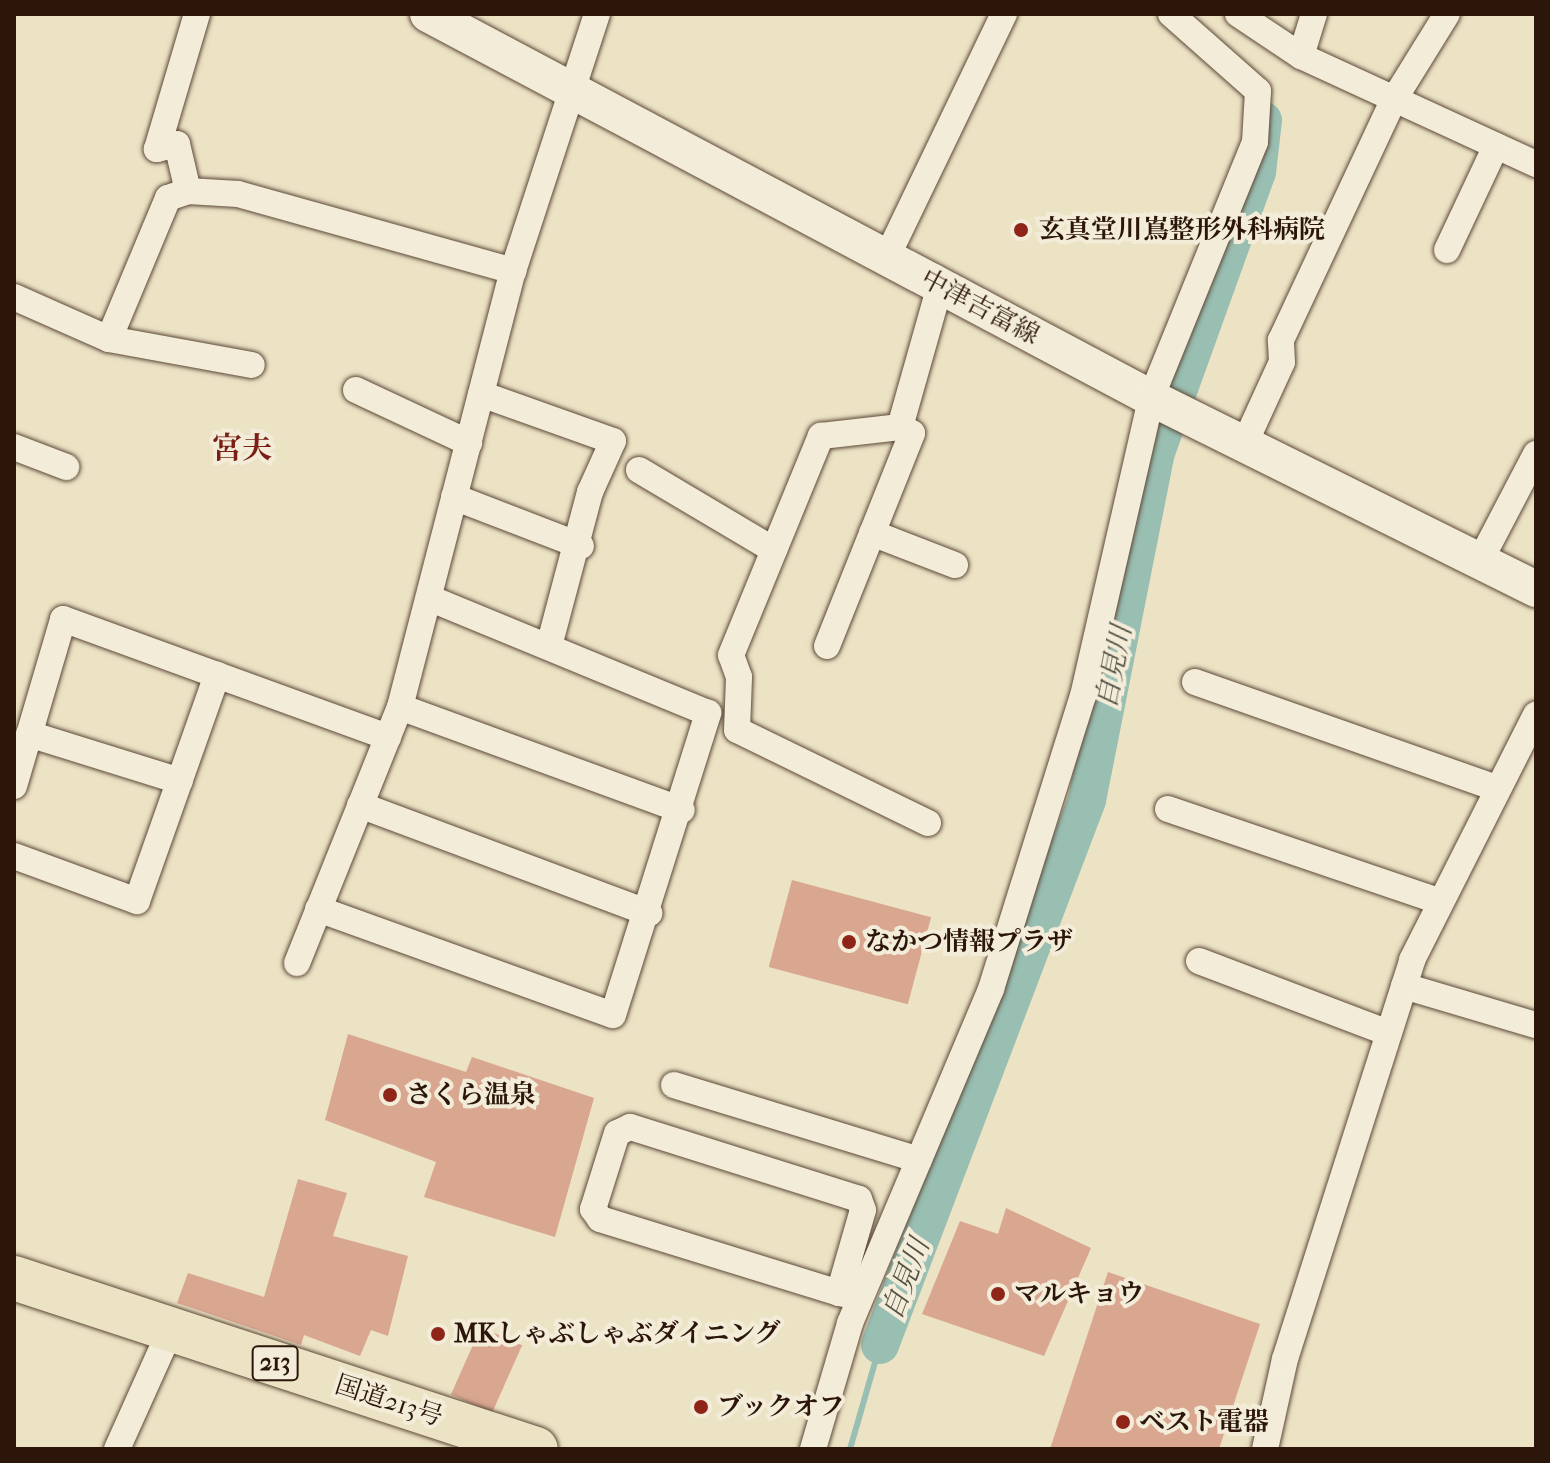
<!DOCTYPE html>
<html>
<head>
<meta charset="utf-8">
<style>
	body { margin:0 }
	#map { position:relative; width:1550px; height:1463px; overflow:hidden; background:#ece2c4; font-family:"IM FELL French Canon","Noto Serif JP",serif }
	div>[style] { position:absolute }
	.stream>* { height:6px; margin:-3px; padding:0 3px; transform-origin:3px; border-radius:3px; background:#99beb2 }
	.river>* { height:38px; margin:-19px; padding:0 19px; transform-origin:19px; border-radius:19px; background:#99beb2 }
	.building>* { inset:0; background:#d9a690; transform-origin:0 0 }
	.roads { filter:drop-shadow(0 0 2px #5c4938) drop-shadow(0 0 2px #5c4938) }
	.minor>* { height:26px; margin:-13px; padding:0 13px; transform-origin:13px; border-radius:13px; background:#f3ecd9 }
	.secondary>* { height:36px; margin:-18px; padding:0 18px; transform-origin:18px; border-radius:18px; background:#f3ecd9 }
	.trunk>* { height:44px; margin:-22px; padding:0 22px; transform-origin:22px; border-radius:22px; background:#ece2c4 }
	.dots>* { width:22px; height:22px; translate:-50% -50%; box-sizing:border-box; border:4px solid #f3ecd9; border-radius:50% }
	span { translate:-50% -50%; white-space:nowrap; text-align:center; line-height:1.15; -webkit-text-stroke:8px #f3ecd9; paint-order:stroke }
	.shield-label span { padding:2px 6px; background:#f3ecd9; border:2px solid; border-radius:6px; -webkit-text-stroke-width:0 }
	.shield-label { font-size:24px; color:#2c1609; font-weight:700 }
	.poi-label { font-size:26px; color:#2c1609; font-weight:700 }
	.left { translate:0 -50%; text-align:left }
	.street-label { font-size:26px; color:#2c1609 }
	.water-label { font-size:28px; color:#525144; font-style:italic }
	.quarter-label { font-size:30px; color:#7a1f14; font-weight:700 }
	.frame { position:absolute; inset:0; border:16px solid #2c1609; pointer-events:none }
</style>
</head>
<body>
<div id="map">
	<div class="stream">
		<i style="left:850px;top:1449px;width:108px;rotate:-73.9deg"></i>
	</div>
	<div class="river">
		<i style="left:880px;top:1345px;width:583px;rotate:-69.2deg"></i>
		<i style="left:1087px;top:800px;width:352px;rotate:-78.8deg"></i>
		<i style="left:1155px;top:455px;width:301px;rotate:-70.2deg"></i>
		<i style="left:1257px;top:172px;width:52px;rotate:-83.4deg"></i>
	</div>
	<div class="building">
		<i style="left:792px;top:880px;width:144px;height:90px;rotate:15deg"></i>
		<i style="clip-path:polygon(348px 1034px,466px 1072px,472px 1057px,594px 1098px,555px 1237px,424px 1197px,436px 1162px,325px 1120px)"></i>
		<i style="clip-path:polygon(298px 1179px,347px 1193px,333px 1236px,408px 1256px,388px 1336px,371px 1330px,360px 1356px,304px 1335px,301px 1345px,177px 1303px,188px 1273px,264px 1297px)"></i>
		<i style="clip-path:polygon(1006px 1208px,1091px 1248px,1044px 1356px,922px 1314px,960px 1221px,998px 1234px)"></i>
		<i style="clip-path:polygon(1108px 1272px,1260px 1324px,1219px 1449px,1050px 1449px)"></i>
		<i style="left:481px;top:1327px;width:45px;height:74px;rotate:24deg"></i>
	</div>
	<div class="roads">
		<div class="minor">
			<i style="left:1238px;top:14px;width:76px;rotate:33.7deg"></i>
			<i style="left:1301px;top:56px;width:259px;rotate:24.7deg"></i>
			<i style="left:1301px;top:56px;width:44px;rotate:-72.8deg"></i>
			<i style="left:188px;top:191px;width:48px;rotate:-103.2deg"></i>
			<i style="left:177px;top:144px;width:21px;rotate:166deg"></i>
			<i style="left:157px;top:149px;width:141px;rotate:-73.5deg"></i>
			<i style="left:1447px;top:250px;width:115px;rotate:-64.8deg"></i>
			<i style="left:887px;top:257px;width:270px;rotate:-64.3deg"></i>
			<i style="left:14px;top:297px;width:104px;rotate:23.9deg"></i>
			<i style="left:109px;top:339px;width:153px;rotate:-67.3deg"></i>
			<i style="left:168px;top:198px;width:21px;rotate:-19deg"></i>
			<i style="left:188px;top:191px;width:50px;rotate:3.4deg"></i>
			<i style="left:238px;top:194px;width:286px;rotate:15.6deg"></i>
			<i style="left:109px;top:339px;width:145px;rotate:10.3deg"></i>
			<i style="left:356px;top:390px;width:125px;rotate:25.1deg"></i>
			<i style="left:481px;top:394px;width:140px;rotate:19.6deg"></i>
			<i style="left:613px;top:441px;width:56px;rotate:114.3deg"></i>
			<i style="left:590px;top:492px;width:155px;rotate:104.9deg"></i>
			<i style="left:1244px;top:445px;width:91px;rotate:-65.4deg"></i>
			<i style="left:1282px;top:362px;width:22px;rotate:-93deg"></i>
			<i style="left:1281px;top:340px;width:264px;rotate:-64.9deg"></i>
			<i style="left:1393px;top:101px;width:102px;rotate:-58.2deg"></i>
			<i style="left:14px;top:447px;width:56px;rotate:21deg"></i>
			<i style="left:639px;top:470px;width:157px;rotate:30.7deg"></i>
			<i style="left:454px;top:497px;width:136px;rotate:21.1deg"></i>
			<i style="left:872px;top:533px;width:89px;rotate:21.1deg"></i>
			<i style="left:1480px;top:561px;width:121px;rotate:-62.4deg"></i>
			<i style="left:827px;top:646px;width:229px;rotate:-68.2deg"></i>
			<i style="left:912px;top:433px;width:13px;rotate:-153deg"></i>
			<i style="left:1195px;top:682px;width:321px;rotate:19.4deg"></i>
			<i style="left:400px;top:707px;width:300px;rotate:20.1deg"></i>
			<i style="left:29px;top:734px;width:158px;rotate:17.3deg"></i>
			<i style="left:14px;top:786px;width:174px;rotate:-73.6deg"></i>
			<i style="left:63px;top:619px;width:346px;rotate:20deg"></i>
			<i style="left:360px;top:805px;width:309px;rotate:20.5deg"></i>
			<i style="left:1168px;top:809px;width:288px;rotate:18.8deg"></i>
			<i style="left:928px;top:823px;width:212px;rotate:-154deg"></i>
			<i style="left:737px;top:730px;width:53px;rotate:-87.8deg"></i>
			<i style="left:739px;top:677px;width:23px;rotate:-110deg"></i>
			<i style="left:731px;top:655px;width:237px;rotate:-67.7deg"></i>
			<i style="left:821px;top:436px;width:80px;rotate:-6.5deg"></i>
			<i style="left:900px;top:427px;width:147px;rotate:-74.2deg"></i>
			<i style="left:14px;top:856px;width:131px;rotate:20.1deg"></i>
			<i style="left:137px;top:901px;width:240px;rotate:-70.5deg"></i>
			<i style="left:318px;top:909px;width:313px;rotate:19.8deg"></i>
			<i style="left:613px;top:1015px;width:317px;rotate:-72.5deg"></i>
			<i style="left:708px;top:713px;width:299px;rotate:-157.6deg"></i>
			<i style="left:1199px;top:961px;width:203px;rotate:20.8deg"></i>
			<i style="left:297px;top:963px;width:276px;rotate:-68.1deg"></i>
			<i style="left:400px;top:707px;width:450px;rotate:-75.5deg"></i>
			<i style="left:513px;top:271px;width:270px;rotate:-71.9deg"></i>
			<i style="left:1404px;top:986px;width:138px;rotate:16.5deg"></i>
			<i style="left:674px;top:1085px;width:256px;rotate:17deg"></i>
			<i style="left:839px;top:1293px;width:86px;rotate:-73.9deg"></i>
			<i style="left:863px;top:1210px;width:12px;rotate:-110deg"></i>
			<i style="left:859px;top:1199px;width:240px;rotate:-162.5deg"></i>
			<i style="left:630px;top:1127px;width:14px;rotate:155deg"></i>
			<i style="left:617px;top:1133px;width:80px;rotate:107.5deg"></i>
			<i style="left:593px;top:1209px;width:12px;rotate:55deg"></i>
			<i style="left:600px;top:1219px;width:250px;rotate:17.2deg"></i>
			<i style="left:839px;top:1293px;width:21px;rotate:11deg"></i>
			<i style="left:117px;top:1449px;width:132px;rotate:-65.8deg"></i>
			<i style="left:813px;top:1449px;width:131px;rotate:-73.6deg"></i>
			<i style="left:850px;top:1323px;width:363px;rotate:-67.1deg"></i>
			<i style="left:991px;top:989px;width:307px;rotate:-72.6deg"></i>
			<i style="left:1083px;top:696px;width:306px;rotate:-77.1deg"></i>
			<i style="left:1151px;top:398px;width:276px;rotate:-67.9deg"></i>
			<i style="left:1255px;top:142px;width:51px;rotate:-86.6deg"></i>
			<i style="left:1258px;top:91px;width:116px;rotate:-138.5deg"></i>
			<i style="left:1265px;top:1449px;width:92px;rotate:-77.5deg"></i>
			<i style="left:1285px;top:1359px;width:419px;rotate:-72.3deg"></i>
			<i style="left:1412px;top:960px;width:275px;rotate:-63.2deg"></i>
		</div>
		<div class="secondary">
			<i style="left:428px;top:14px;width:819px;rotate:27.97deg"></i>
			<i style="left:1151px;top:398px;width:430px;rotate:26.4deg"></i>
		</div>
		<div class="trunk">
			<i style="left:14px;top:1278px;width:549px;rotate:18.14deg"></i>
		</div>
	</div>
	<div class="dots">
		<i style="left:1021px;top:230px;background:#8f2418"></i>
		<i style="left:849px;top:942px;background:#8f2418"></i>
		<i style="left:390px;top:1095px;background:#8f2418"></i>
		<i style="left:998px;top:1294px;background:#8f2418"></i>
		<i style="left:438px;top:1334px;background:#8f2418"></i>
		<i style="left:701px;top:1407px;background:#8f2418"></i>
		<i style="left:1123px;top:1422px;background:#8f2418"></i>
	</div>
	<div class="shield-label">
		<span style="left:275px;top:1363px">213</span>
	</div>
	<div class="poi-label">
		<span class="left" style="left:1039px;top:230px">玄真堂川嶌整形外科病院</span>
		<span class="left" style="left:865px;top:942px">なかつ情報プラザ</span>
		<span class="left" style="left:406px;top:1095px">さくら温泉</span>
		<span class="left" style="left:1014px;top:1294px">マルキョウ</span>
		<span class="left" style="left:454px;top:1334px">MKしゃぶしゃぶダイニング</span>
		<span class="left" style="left:717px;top:1407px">ブックオフ</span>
		<span class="left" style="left:1139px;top:1422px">ベスト電器</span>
	</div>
	<div class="street-label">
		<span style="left:980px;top:307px;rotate:28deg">中津吉富線</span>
		<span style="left:389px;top:1401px;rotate:18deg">国道213号</span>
	</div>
	<div class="water-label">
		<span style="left:1114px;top:667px;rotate:-79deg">自見川</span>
		<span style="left:906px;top:1279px;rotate:-69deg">自見川</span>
	</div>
	<div class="quarter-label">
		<span style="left:242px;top:449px">宮夫</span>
	</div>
	<div class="frame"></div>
</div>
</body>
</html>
